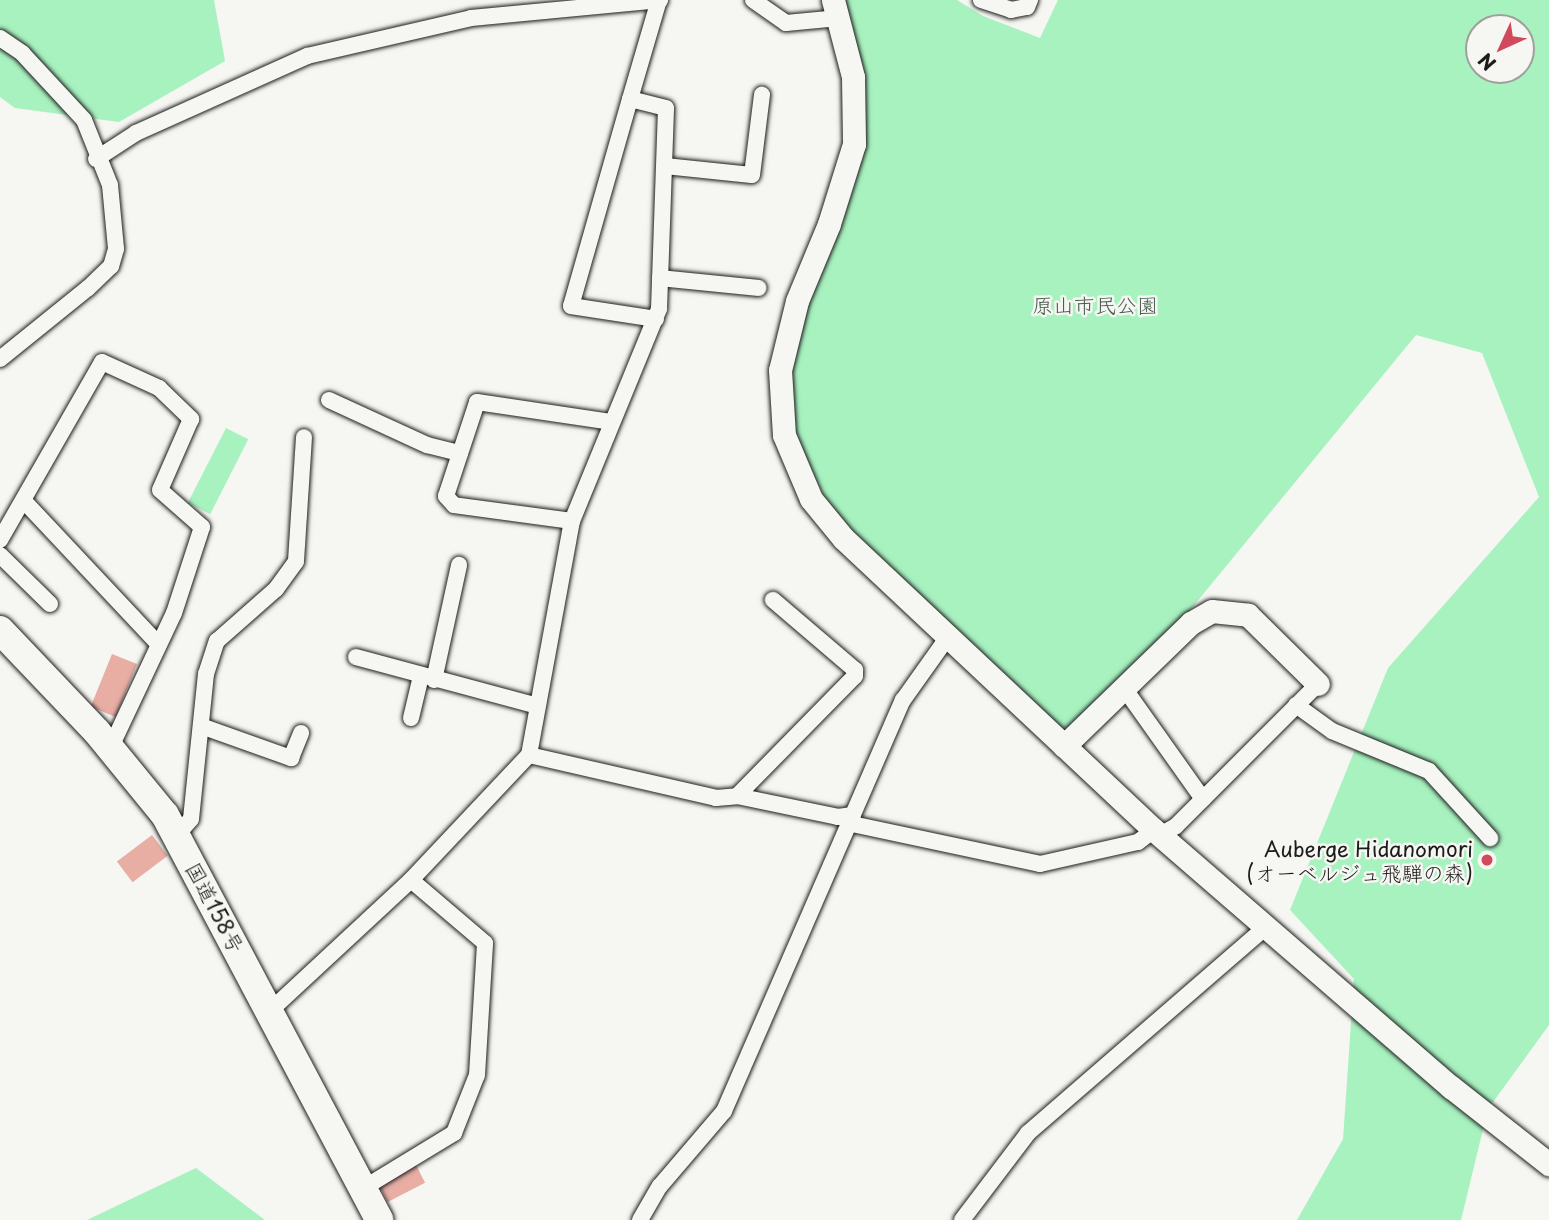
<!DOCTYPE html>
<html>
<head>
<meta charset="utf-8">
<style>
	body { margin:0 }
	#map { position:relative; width:1549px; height:1220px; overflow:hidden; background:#f6f6f2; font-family:"Playpen Sans","Klee One",sans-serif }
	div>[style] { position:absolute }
	.green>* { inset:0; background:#a8f2c0; transform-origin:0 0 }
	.building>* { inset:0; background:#e8aea4; transform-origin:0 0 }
	.roads { filter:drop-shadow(0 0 2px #1c1c1c) drop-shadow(0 0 2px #1c1c1c) }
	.street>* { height:16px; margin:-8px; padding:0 8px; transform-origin:8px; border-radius:8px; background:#f6f6f2 }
	.secondary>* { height:23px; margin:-11.5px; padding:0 11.5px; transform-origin:11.5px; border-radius:11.5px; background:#f6f6f2 }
	.highway>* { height:28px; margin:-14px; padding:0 14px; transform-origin:14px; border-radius:14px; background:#f6f6f2 }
	.dots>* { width:19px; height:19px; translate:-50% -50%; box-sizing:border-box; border:4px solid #f6f6f2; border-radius:50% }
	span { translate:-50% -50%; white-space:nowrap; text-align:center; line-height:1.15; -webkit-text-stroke:5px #f6f6f2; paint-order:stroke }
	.park-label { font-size:21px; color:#465c4d }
	.poi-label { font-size:21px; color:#1c1c1c }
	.right { translate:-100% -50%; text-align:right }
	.street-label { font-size:21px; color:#1c1c1c }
	.north { position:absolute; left:1465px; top:14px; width:70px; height:70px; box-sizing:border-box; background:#f6f6f2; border:2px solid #9f9f9c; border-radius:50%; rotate:225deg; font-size:19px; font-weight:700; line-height:28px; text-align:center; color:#1c1c1c }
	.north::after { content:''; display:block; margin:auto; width:24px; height:32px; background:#d1495b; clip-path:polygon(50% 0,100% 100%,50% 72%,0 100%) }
</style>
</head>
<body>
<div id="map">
	<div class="green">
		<i style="clip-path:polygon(0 0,214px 0,225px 61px,119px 122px,15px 108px,0 97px)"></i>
		<i style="clip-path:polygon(evenodd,843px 0,957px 0,983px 16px,1040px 38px,1058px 0,1549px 0,1549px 1025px,1488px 1109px,1461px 1220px,1297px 1220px,1343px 1139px,1354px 979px,1290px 910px,1388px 668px,1539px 497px,1482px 353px,1416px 335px,1186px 615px,1069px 727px,1059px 728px,831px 510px,790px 426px,789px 377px,798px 329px,863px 152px,843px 0,1479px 28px,1521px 28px,1521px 70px,1479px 70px,1479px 28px)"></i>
		<i style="left:226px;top:428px;width:25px;height:84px;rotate:27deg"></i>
		<i style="clip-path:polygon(196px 1168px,265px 1220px,87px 1220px)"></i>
	</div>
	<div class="building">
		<i style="left:112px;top:654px;width:27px;height:57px;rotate:22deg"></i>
		<i style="left:152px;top:835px;width:26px;height:44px;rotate:53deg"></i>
		<i style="left:416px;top:1165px;width:20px;height:42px;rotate:63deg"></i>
	</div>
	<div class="roads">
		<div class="street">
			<i style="left:753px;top:0;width:40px;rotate:34.9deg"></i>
			<i style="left:786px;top:23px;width:53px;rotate:-5.4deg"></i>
			<i style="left:981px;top:0;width:32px;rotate:18deg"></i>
			<i style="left:1011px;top:10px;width:16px;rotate:-11deg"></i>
			<i style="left:1027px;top:7px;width:8px;rotate:-67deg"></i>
			<i style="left:0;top:38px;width:27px;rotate:34deg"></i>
			<i style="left:22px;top:53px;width:91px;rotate:47.2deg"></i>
			<i style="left:84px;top:120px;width:70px;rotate:68.2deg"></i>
			<i style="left:110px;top:185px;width:64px;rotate:84.6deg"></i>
			<i style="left:116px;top:249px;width:18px;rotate:106deg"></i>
			<i style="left:111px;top:266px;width:32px;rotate:136deg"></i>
			<i style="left:88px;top:288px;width:113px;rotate:141.1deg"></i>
			<i style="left:630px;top:99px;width:215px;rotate:105.9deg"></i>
			<i style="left:571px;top:306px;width:86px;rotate:8.7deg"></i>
			<i style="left:96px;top:159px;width:48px;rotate:-33deg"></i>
			<i style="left:136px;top:133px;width:188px;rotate:-24.2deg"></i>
			<i style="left:307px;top:56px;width:168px;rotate:-13deg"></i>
			<i style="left:471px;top:18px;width:190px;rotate:-5.4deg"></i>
			<i style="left:665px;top:166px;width:87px;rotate:5.9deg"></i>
			<i style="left:752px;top:175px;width:81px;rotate:-82.9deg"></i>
			<i style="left:660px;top:278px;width:99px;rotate:5.8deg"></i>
			<i style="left:329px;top:400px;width:108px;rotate:24.7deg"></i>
			<i style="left:427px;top:445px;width:34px;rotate:14deg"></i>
			<i style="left:24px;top:501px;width:197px;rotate:46.8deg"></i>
			<i style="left:572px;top:521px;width:119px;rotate:-172.3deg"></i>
			<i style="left:454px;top:505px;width:12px;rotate:-132deg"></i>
			<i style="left:446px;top:496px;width:99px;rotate:-71.7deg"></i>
			<i style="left:477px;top:402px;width:135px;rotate:8.5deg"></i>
			<i style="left:0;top:540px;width:205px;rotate:-60.2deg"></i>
			<i style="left:102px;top:362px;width:63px;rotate:24.5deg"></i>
			<i style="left:159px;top:388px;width:45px;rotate:44.1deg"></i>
			<i style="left:191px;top:419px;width:77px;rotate:113.6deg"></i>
			<i style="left:160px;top:490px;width:56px;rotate:41.4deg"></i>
			<i style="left:202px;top:527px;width:90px;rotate:108deg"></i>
			<i style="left:174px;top:613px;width:148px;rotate:115.2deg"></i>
			<i style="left:0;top:555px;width:70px;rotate:44.4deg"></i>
			<i style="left:356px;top:657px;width:188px;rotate:15.1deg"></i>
			<i style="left:434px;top:680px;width:118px;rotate:-77.7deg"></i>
			<i style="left:1124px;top:688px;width:136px;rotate:54.6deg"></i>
			<i style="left:1296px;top:705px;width:44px;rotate:35.8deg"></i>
			<i style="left:1332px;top:731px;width:105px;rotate:22.4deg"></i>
			<i style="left:1429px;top:771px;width:91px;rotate:47.7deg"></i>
			<i style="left:411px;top:718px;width:43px;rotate:-76.6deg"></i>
			<i style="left:201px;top:726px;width:96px;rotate:19.6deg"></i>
			<i style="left:291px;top:758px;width:27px;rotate:-68deg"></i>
			<i style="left:529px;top:755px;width:192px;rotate:12.9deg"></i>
			<i style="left:716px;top:798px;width:21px;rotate:-5deg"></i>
			<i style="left:737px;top:796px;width:103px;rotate:11.7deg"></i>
			<i style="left:838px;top:817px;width:15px;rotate:-8deg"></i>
			<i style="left:737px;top:796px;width:168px;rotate:-45.5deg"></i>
			<i style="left:855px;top:676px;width:6px;rotate:-90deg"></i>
			<i style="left:855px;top:670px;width:108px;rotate:-139.5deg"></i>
			<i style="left:852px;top:824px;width:192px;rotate:12deg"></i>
			<i style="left:1040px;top:864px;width:100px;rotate:-12.7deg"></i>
			<i style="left:1138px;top:842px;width:20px;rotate:-37deg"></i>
			<i style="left:177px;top:835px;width:21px;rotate:-49deg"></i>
			<i style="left:191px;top:819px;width:146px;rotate:-84.1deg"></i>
			<i style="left:206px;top:674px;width:35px;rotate:-72deg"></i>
			<i style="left:217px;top:641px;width:79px;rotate:-41.4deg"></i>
			<i style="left:276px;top:589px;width:34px;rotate:-54deg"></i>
			<i style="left:296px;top:561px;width:124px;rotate:-86.3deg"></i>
			<i style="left:1160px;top:835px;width:18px;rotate:-29deg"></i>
			<i style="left:1176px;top:826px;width:201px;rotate:-45deg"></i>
			<i style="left:271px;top:1010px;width:191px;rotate:-42.9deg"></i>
			<i style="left:411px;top:880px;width:172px;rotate:-46.7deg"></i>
			<i style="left:529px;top:755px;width:238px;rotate:-79.6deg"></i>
			<i style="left:572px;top:521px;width:229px;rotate:-67.7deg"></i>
			<i style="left:659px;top:309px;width:201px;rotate:-88deg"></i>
			<i style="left:666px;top:108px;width:37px;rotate:-166deg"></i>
			<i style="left:630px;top:99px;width:103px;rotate:-73.7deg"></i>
			<i style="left:362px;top:1189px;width:108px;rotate:-31.3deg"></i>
			<i style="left:454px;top:1133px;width:62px;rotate:-68.4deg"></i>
			<i style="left:477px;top:1075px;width:132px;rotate:-86.5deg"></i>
			<i style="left:485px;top:943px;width:97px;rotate:-139.6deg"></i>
			<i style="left:640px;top:1220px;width:39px;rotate:-60deg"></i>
			<i style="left:660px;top:1186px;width:99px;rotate:-49.5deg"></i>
			<i style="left:724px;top:1111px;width:448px;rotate:-66.5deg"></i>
			<i style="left:903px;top:700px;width:76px;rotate:-54.6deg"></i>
			<i style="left:962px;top:1220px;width:109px;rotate:-52.8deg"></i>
			<i style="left:1028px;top:1133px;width:313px;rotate:-40.9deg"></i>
		</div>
		<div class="secondary">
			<i style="left:833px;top:0;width:80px;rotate:75.4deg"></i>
			<i style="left:853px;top:77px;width:67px;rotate:89.1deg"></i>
			<i style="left:854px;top:144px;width:84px;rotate:107.4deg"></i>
			<i style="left:829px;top:224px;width:83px;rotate:112.6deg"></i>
			<i style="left:797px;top:301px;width:71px;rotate:103.8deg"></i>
			<i style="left:780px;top:370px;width:65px;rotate:86.5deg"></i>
			<i style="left:784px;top:435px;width:69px;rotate:67.1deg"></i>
			<i style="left:811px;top:499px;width:50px;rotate:50.6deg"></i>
			<i style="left:843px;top:538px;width:427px;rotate:43.2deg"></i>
			<i style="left:1154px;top:830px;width:393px;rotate:40.9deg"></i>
			<i style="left:1451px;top:1087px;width:125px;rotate:38.2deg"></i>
			<i style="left:1064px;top:746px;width:177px;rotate:-44.1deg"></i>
			<i style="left:1191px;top:623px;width:24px;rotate:-30deg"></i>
			<i style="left:1212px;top:611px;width:36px;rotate:6deg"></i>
			<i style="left:1248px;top:615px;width:98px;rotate:44.6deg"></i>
		</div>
		<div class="highway">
			<i style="left:0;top:630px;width:141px;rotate:46.4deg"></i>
			<i style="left:97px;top:732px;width:107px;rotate:50.7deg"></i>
			<i style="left:165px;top:815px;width:458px;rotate:62.1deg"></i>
		</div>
	</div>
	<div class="dots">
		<i style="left:1487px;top:860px;background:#d1495b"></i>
	</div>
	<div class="park-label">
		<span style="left:1095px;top:304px">原山市民公園</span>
	</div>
	<div class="poi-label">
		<span class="right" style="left:1473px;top:860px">Auberge Hidanomori<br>(オーベルジュ飛騨の森)</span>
	</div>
	<div class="street-label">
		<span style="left:216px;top:907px;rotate:62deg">国道158号</span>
	</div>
	<div class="north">N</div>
</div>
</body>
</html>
